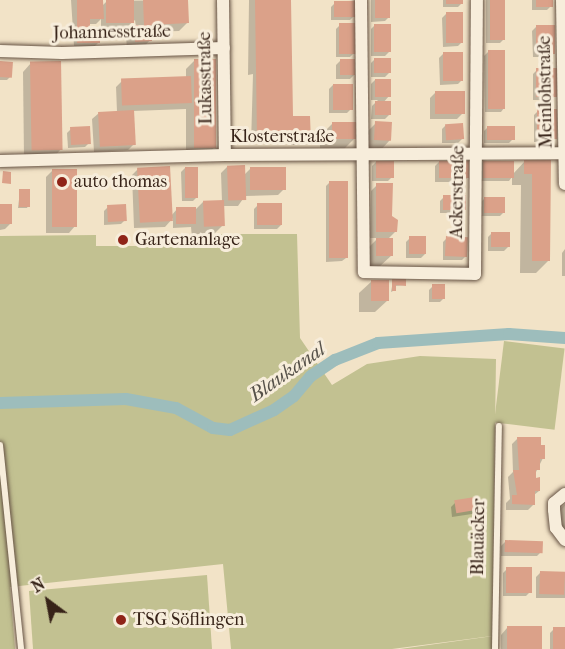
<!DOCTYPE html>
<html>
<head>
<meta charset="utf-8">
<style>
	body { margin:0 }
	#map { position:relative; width:565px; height:649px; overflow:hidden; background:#f2e3c7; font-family:"IM FELL French Canon",serif }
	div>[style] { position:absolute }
	.green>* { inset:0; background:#c2c191; transform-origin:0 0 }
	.shadow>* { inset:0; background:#0003 }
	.canal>* { height:12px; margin:-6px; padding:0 6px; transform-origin:6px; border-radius:6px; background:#9dbdbc }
	.building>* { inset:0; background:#dba189; transform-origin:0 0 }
	.roads { filter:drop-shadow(0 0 2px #665344) drop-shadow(0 0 2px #665344) }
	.lane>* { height:6px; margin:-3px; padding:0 3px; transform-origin:3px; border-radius:3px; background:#f7eddb }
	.street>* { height:12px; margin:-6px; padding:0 6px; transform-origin:6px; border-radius:6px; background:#f7eddb }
	.dots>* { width:16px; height:16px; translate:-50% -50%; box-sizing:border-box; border:3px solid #f7eddb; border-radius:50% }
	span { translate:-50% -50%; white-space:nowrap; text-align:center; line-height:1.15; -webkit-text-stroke:6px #f7eddb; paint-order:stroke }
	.street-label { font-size:18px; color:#372318 }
	.poi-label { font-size:18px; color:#372318 }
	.left { translate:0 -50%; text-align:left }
	.water-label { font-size:20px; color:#565149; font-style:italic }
	.north { position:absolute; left:18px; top:571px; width:60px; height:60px; -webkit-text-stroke:4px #f7eddb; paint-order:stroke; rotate:328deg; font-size:16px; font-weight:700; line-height:24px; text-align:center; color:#372318 }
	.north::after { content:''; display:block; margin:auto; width:21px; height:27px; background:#372318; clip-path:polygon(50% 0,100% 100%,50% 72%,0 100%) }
</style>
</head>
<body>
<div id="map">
	<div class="green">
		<i style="clip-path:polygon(149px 234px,297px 234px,300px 338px,332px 385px,367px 364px,420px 356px,496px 359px,492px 636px,392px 649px,231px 649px,223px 564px,10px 587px,15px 649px,0 649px,0 236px,96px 235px,96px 246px,149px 246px)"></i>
		<i style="left:504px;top:341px;width:61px;height:82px;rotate:7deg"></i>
		<i style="clip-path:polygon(207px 575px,212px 649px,33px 649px,29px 591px)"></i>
		<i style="clip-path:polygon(493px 636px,492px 649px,400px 649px)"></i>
	</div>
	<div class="shadow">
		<i style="clip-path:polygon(71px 0,102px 0,102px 6px,107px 1px,187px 0,188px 22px,179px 31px,150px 32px,150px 40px,142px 49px,127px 50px,126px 35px,136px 27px,135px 20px,127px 27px,101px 28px,101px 19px,96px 24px,88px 24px,88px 35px,99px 42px,95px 46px,74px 46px)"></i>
		<i style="clip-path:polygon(249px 0,289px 0,291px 120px,309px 141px,305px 145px,291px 145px,290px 139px,285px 144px,251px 144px,253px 74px,248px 75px)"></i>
		<i style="clip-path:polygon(371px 0,389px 0,389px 17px,385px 21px,371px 22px)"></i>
		<i style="clip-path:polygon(443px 0,462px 0,462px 3px,458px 7px,443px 7px)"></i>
		<i style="clip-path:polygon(486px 0,504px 0,504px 39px,500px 43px,486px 43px)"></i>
		<i style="clip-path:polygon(532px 0,551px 0,551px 6px,547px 10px,532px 10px)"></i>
		<i style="clip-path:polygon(335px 3px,354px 16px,350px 20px,331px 20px,331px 7px)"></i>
		<i style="clip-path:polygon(446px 14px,462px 42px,458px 46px,443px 47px,442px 18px)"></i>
		<i style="clip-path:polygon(340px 25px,354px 53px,350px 57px,336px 57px,336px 29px)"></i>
		<i style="clip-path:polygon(375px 25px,389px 52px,385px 56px,371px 56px,371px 29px)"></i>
		<i style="clip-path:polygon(536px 27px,554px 53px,550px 57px,533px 57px,532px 31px)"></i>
		<i style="clip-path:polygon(488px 52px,504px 108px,501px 112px,485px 112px,484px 56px)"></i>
		<i style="clip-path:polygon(443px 54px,462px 80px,458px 84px,440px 85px,439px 58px)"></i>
		<i style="clip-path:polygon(375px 59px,389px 73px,385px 77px,371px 77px,371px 63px)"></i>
		<i style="clip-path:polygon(194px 61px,215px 147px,206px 155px,186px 155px,186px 109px,133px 111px,134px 144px,128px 150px,94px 152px,92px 119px,99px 113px,117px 112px,116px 87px,122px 81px,186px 78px,186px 69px)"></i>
		<i style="clip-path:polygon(340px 61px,354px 75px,350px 79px,336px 79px,336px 65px)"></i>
		<i style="clip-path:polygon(0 63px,11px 76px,7px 80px,0 80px)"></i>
		<i style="clip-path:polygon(31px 63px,61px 149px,53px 158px,24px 158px,23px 72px)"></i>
		<i style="clip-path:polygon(537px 70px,555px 96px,551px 100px,533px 100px,533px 74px)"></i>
		<i style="clip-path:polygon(375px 80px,389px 96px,383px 103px,389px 115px,385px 119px,371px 119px,372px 106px,378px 100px,371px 100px,371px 84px)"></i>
		<i style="clip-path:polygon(333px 85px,351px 109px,347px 113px,329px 113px,329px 89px)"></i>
		<i style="clip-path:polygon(436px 92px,463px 113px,457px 119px,430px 119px,430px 98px)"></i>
		<i style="clip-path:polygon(538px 111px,555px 138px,551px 142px,534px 142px,534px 115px)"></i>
		<i style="clip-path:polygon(376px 123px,390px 140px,378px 153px,363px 152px,364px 135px)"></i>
		<i style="clip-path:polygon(332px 124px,354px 139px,342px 151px,320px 151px,320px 136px)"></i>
		<i style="clip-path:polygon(446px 125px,462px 139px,458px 143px,442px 143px,442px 129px)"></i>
		<i style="clip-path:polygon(488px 127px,513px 139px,509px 143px,484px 143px,484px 131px)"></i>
		<i style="clip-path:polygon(71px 129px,89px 143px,85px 147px,68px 148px,67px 133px)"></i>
		<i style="clip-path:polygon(525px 161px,549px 162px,549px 260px,536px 273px,520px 273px,521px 185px,512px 185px,512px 177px,509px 181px,479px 181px,479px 166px,483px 162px,513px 174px)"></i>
		<i style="clip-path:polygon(376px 162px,392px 177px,388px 181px,372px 181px,372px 166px)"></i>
		<i style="clip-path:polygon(439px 162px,467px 178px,463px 182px,435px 182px,435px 166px)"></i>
		<i style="clip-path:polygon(227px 167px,244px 175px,251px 168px,284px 189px,278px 195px,245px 196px,238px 206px,223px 206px,223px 225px,211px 237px,192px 238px,191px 227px,173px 228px,173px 218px,165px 227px,134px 228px,132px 175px,138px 169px,171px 216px,177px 209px,194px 211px,203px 202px,222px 202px,221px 173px)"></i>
		<i style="clip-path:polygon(185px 168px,197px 197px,193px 201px,182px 201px,181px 172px)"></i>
		<i style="clip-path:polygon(52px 171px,75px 226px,69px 233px,46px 233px,46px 177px)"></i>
		<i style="clip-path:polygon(330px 182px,346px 258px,342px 261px,326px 262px,326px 186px)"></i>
		<i style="clip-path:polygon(377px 185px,396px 231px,388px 239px,392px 255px,379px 267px,364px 267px,364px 252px,378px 238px,370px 238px,371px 191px)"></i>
		<i style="clip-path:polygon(20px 191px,28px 206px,27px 208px,18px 208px)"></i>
		<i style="clip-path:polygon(444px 197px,464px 209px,460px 213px,440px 213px,440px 201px)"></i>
		<i style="clip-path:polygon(484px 199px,504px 212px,500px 216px,480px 216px,480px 203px)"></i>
		<i style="clip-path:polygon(258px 205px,281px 225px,277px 229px,254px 229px,254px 209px)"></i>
		<i style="clip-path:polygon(0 206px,11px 223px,5px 229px,0 230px)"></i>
		<i style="clip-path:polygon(108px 207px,125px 220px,121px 224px,104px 225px,104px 211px)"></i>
		<i style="clip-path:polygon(492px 233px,508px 247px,504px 251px,488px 251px,488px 237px)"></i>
		<i style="clip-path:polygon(410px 238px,425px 254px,421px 258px,406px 258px,406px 242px)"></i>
		<i style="clip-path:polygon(447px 238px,466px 256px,462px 260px,443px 260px,443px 242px)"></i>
		<i style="clip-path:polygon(565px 249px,565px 276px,562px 276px,562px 253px)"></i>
		<i style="clip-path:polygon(372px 281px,388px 300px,375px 312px,359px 312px,359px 293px)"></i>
		<i style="clip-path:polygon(393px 281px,405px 285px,395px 286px,395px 290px,391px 292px)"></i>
		<i style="clip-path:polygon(433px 286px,444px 298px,440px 302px,429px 302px,429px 290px)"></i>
		<i style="clip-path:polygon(518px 438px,540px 446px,543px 458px,535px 474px,539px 491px,534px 495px,534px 504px,528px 510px,506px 510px,506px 503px,510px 499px,508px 477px,513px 472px,512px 444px)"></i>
		<i style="clip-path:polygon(455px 503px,476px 510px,472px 514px,452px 517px,451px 507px)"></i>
		<i style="clip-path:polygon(565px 504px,565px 531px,560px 531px,561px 508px)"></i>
		<i style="clip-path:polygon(505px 542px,541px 552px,537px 556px,501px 556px,501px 546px)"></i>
		<i style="clip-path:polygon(507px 569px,530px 592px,526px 596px,503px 596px,503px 573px)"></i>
		<i style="clip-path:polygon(540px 573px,565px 573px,565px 598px,536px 598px,536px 577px)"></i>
		<i style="clip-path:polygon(507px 628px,541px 649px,501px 649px,501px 635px)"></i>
		<i style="clip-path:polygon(554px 629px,565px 629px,565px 649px,550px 649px,550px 633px)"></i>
	</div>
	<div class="canal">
		<i style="left:0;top:403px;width:126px;rotate:-1.8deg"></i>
		<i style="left:126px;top:399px;width:51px;rotate:10.2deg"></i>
		<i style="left:176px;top:408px;width:42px;rotate:28.4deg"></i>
		<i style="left:213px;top:428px;width:17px;rotate:7deg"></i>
		<i style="left:230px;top:430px;width:48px;rotate:-24.4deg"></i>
		<i style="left:274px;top:410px;width:24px;rotate:-35deg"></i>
		<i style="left:294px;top:396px;width:26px;rotate:-50deg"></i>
		<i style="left:311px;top:376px;width:29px;rotate:-34deg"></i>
		<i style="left:335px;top:360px;width:46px;rotate:-21.6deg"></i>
		<i style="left:378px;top:343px;width:131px;rotate:-3.9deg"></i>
		<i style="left:509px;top:334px;width:56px;rotate:4.1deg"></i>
	</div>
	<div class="building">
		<i style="clip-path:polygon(77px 0,103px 0,104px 19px,90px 19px,90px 34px,100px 34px,100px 43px,77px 43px)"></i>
		<i style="left:106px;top:0;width:28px;height:23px"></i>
		<i style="clip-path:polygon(143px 0,188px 0,189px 23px,151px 25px,152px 41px,135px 42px,134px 25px,144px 25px)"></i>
		<i style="clip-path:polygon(255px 0,291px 0,293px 116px,310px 116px,311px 142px,294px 142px,294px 138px,257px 139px)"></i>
		<i style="left:375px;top:0;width:15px;height:18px"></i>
		<i style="left:446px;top:0;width:17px;height:4px"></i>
		<i style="left:490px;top:0;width:15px;height:40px"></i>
		<i style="left:536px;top:0;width:17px;height:7px"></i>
		<i style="left:334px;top:1px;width:21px;height:16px"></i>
		<i style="left:446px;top:12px;width:17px;height:31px"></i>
		<i style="left:339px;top:23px;width:17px;height:31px"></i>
		<i style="left:374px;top:24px;width:17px;height:28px"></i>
		<i style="left:536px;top:25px;width:19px;height:29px"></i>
		<i style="left:488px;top:50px;width:17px;height:59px"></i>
		<i style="left:443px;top:52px;width:20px;height:29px"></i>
		<i style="left:374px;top:58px;width:17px;height:15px"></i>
		<i style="left:194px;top:59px;width:22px;height:89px"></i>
		<i style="left:340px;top:59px;width:15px;height:16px"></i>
		<i style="left:0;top:61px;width:13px;height:16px;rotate:4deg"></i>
		<i style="left:61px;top:61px;width:89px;height:31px;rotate:89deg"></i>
		<i style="left:536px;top:68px;width:21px;height:29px"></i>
		<i style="left:191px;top:76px;width:27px;height:70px;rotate:88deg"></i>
		<i style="left:375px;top:79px;width:16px;height:18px"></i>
		<i style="left:333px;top:84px;width:20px;height:26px"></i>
		<i style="left:435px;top:91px;width:30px;height:23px"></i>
		<i style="left:375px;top:101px;width:16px;height:14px"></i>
		<i style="left:537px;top:109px;width:20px;height:30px"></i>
		<i style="left:134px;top:110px;width:35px;height:36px;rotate:87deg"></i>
		<i style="left:375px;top:121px;width:17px;height:19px;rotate:3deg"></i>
		<i style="left:332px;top:122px;width:24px;height:17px"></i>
		<i style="left:463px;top:123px;width:16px;height:18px;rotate:86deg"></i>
		<i style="left:90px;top:126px;width:18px;height:20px;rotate:87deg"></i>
		<i style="left:487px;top:126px;width:28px;height:14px"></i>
		<i style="clip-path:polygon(524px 160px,551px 160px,550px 261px,532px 261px,532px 174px,524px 174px)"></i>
		<i style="left:376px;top:161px;width:18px;height:17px"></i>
		<i style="left:439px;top:161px;width:30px;height:17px"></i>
		<i style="left:483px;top:161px;width:31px;height:17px"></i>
		<i style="left:245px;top:165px;width:35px;height:18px;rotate:88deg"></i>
		<i style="left:170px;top:166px;width:55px;height:33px;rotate:87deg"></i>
		<i style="left:185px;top:167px;width:13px;height:31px"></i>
		<i style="left:250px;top:167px;width:36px;height:23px"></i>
		<i style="left:77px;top:169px;width:58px;height:25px;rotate:90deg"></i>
		<i style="clip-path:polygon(3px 171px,11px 172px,11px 184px,2px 183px)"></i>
		<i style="left:329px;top:181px;width:19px;height:77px"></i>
		<i style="clip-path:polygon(376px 183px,393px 183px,392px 216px,398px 220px,397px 232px,376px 232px)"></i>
		<i style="left:19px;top:189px;width:11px;height:18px"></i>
		<i style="left:443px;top:195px;width:23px;height:15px"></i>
		<i style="left:484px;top:197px;width:21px;height:16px"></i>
		<i style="left:224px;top:200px;width:26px;height:21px;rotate:88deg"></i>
		<i style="left:257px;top:203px;width:25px;height:22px"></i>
		<i style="left:0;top:204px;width:12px;height:20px"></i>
		<i style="left:126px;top:204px;width:17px;height:19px;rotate:87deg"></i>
		<i style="left:196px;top:207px;width:17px;height:20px;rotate:90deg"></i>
		<i style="left:491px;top:232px;width:19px;height:15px"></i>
		<i style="left:426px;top:236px;width:18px;height:17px;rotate:90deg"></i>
		<i style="left:446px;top:236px;width:22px;height:20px;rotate:3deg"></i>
		<i style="left:376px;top:238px;width:17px;height:18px"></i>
		<i style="clip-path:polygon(392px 279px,406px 279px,406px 286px,396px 285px,396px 291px,392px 291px)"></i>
		<i style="left:371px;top:280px;width:18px;height:21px"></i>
		<i style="left:432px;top:284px;width:13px;height:15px"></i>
		<i style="clip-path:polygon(517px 437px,541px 437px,541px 445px,545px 445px,545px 459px,540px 459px,540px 470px,536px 470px,536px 478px,540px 477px,540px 491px,535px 491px,535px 505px,512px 504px,512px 495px,517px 495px,513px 470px,519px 470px)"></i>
		<i style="left:475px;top:497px;width:13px;height:21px;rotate:81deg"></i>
		<i style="left:505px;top:540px;width:38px;height:12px;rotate:2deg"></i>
		<i style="left:532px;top:567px;width:26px;height:26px;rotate:90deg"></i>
		<i style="left:540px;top:571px;width:25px;height:23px;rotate:2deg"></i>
		<i style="left:542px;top:626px;width:23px;height:35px;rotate:90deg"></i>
		<i style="left:565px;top:627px;width:22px;height:12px;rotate:90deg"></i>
	</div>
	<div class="roads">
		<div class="lane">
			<i style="left:0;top:445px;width:205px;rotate:84.1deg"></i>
			<i style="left:495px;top:649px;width:223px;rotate:-89deg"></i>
		</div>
		<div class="street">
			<i style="left:223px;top:0;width:155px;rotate:89.3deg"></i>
			<i style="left:361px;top:0;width:272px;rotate:89.4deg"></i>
			<i style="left:364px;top:272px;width:111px;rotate:1deg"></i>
			<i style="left:475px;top:274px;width:274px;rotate:-89.6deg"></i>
			<i style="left:562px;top:0;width:184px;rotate:89.1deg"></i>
			<i style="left:0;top:51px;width:62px;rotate:1.8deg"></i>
			<i style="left:62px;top:53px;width:162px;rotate:-1.8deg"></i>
			<i style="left:0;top:161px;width:225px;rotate:-1.5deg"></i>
			<i style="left:225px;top:155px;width:340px;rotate:-0.3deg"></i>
			<i style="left:565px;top:494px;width:14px;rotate:141deg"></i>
			<i style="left:554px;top:503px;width:7px;rotate:90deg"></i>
			<i style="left:554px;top:510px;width:18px;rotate:84deg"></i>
			<i style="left:556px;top:528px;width:15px;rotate:53deg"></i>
		</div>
	</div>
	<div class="dots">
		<i style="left:62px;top:182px;background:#8f2418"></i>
		<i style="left:123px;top:240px;background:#8f2418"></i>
		<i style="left:121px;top:620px;background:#8f2418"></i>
	</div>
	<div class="street-label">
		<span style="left:112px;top:33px;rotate:-1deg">Johannesstraße</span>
		<span style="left:206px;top:78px;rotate:-91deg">Lukasstraße</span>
		<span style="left:546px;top:92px;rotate:-91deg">Meinlohstraße</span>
		<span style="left:282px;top:137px">Klosterstraße</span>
		<span style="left:458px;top:192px;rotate:-89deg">Ackerstraße</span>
		<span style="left:479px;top:537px;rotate:-89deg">Blauäcker</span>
	</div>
	<div class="poi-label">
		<span class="left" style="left:74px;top:182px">auto thomas</span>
		<span class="left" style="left:135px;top:240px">Gartenanlage</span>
		<span class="left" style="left:133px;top:620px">TSG Söflingen</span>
	</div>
	<div class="water-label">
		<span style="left:287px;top:372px;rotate:-35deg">Blaukanal</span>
	</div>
	<div class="north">N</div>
</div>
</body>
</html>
